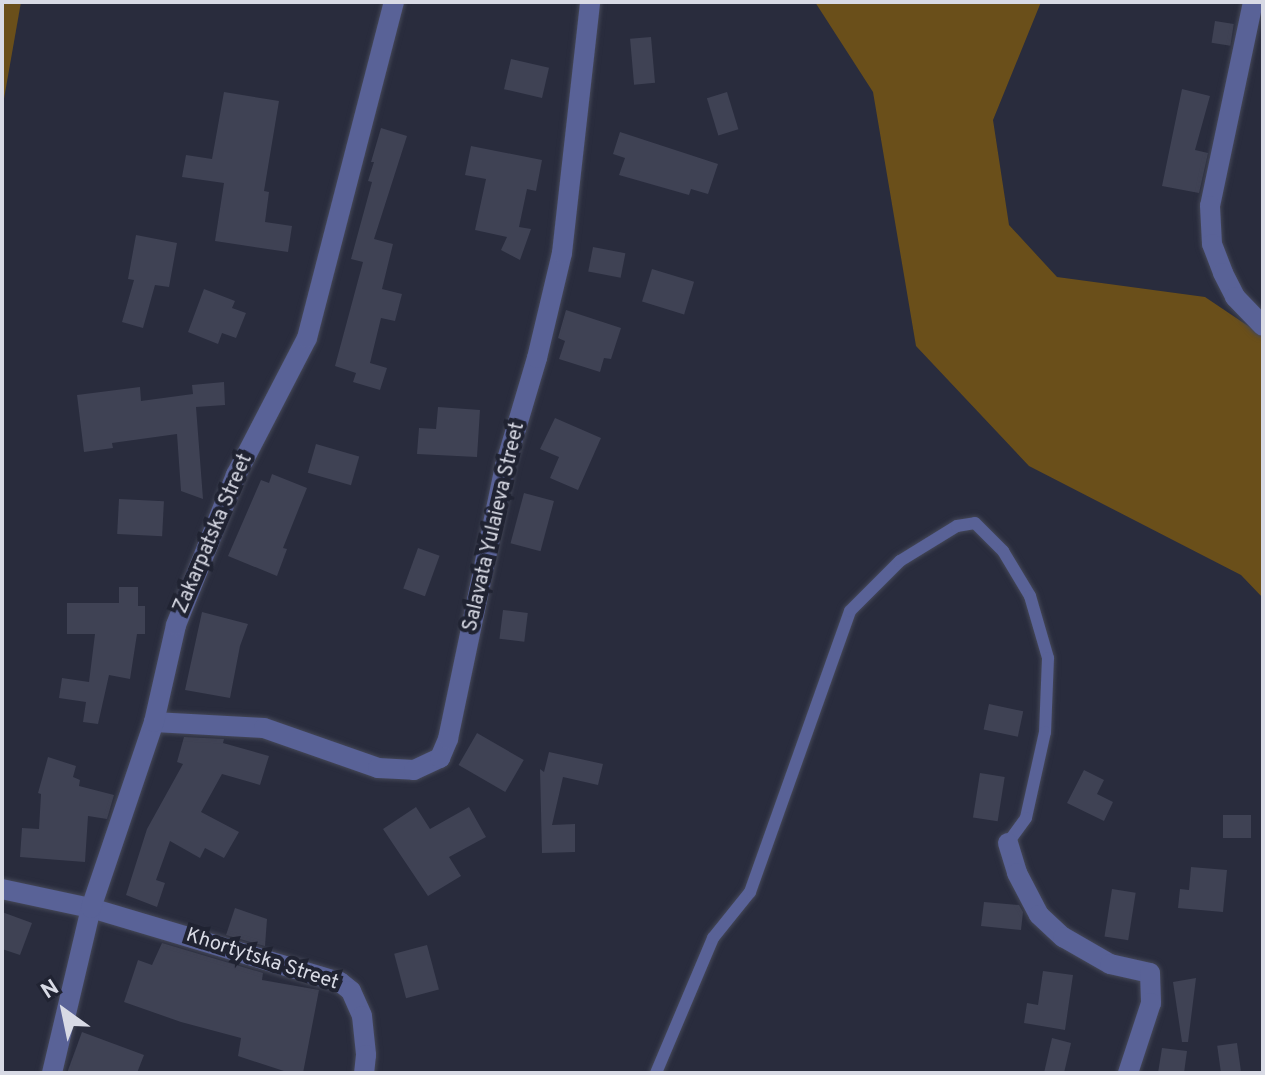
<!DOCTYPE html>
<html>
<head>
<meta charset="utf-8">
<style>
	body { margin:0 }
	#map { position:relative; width:1265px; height:1075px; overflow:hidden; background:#292c3d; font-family:Overpass,sans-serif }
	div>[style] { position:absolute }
	.forest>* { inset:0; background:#6a4f1a }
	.building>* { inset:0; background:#3f4254; transform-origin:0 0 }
	.roads { filter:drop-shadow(0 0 2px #454858) drop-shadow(0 0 2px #454858) }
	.lane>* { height:12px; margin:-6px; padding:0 6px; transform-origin:6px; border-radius:6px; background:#596297 }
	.street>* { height:20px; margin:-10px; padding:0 10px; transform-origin:10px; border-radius:10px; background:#596297 }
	span { translate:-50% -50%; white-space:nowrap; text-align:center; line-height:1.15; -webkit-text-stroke:8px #202332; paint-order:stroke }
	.street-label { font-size:20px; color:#d8dae5 }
	.frame { position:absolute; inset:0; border:4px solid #d8dae5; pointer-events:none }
	.north { position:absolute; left:24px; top:971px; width:80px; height:80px; -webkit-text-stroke:6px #202332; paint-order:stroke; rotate:327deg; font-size:22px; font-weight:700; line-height:32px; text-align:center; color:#d8dae5 }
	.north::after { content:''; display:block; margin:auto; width:28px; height:36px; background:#d8dae5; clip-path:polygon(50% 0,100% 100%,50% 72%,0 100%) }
</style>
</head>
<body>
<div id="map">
	<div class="forest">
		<i style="clip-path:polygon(2px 2px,21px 2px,2px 110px)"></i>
		<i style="clip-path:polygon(815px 2px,1041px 2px,993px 120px,1009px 225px,1057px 277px,1205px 297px,1263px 336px,1263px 598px,1241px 575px,1029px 466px,916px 346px,873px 92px)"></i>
	</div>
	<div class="building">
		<i style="left:1215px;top:21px;width:19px;height:22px;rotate:9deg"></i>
		<i style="left:651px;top:37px;width:46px;height:21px;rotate:85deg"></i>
		<i style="left:511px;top:59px;width:39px;height:31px;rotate:13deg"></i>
		<i style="clip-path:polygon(1182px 89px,1210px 96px,1195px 150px,1208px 153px,1199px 193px,1162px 186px)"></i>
		<i style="clip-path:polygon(224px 92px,279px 101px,264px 191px,269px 192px,265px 222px,292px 226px,288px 252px,215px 241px,224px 183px,182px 177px,186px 155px,212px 159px)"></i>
		<i style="left:727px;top:92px;width:39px;height:21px;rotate:73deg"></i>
		<i style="clip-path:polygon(381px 128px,407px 136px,374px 239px,393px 244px,382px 289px,402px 294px,395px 321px,381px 318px,370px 363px,387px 368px,380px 390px,353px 382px,356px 373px,335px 366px,363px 262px,351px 259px,372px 182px,368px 181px,374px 162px,371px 162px)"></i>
		<i style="clip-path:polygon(620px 132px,718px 164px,708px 194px,691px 189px,689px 195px,619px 175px,625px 158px,613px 154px)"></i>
		<i style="clip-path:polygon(471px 146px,542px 160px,536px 191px,527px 189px,519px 227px,531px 229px,520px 260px,501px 250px,507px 237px,475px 230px,486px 179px,465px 175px)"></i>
		<i style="clip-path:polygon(136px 235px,177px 243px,169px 287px,155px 285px,143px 328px,122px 322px,134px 280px,128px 279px)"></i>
		<i style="left:593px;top:247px;width:33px;height:25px;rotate:11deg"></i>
		<i style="left:652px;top:269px;width:44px;height:34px;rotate:17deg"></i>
		<i style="clip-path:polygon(204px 289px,235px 301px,232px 308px,246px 313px,236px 338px,222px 333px,218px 344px,188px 332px)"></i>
		<i style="clip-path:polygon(566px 310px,621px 328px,611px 359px,604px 358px,600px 372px,559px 359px,565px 341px,558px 338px)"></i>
		<i style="clip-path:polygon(224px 382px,225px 405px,196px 407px,203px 499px,181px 491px,177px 434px,112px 443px,113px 448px,84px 452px,77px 395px,140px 387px,141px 401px,193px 394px,192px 385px)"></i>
		<i style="clip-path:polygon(438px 407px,480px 410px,477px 457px,417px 454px,419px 428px,436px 429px)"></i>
		<i style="clip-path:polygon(555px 418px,601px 438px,578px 490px,550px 478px,559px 457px,540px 449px)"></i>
		<i style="left:316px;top:444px;width:45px;height:30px;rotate:16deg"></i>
		<i style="clip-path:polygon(272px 474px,307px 488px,283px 548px,287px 549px,277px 576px,228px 556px,261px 480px,269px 483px)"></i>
		<i style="left:524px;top:493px;width:31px;height:52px;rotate:15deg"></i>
		<i style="left:119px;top:499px;width:45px;height:35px;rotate:3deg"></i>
		<i style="left:418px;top:548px;width:23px;height:43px;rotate:20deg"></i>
		<i style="clip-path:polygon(119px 587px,138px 587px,138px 606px,145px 606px,145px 634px,137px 634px,130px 679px,109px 675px,98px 724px,83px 722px,86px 702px,59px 698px,62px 678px,89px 682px,95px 634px,67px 634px,67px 603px,119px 603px)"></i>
		<i style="left:503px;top:610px;width:25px;height:29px;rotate:7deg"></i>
		<i style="clip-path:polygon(202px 612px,248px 624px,240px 646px,230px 698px,185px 690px)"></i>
		<i style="left:989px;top:704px;width:35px;height:26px;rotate:12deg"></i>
		<i style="left:477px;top:733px;width:54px;height:37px;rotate:30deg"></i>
		<i style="clip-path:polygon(184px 737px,224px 739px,223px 743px,269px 756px,260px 785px,222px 774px,201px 812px,239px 832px,224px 858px,205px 848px,200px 858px,170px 841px,156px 880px,165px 883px,157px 907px,126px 895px,147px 829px,183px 764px,177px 762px)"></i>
		<i style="clip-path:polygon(549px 752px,603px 764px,598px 785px,563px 777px,552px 825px,575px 824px,575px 852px,542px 853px,540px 769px,544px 772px)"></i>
		<i style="clip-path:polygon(48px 757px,76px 766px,73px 777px,80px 780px,79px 786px,114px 795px,107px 819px,88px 816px,85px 862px,20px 857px,22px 828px,39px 829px,41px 794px,38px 793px)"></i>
		<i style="clip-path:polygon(1084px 770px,1104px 780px,1097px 794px,1113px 802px,1104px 821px,1067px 803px)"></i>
		<i style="left:980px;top:773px;width:25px;height:45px;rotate:9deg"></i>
		<i style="clip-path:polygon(416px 807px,430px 829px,469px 807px,486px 837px,449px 857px,461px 876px,428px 896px,383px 829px)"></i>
		<i style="left:1223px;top:815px;width:28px;height:23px"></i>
		<i style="clip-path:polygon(1191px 867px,1227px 870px,1223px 912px,1178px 908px,1180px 889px,1189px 890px)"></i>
		<i style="left:1112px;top:889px;width:24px;height:48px;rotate:9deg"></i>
		<i style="clip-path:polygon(984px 902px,1019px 905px,1023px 912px,1021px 930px,981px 926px)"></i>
		<i style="clip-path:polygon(235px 908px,267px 919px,265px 946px,226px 935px)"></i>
		<i style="clip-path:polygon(2px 912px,32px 923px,20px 955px,2px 949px)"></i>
		<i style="clip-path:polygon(162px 943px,263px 973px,262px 980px,319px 990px,303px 1073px,290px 1073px,238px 1056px,241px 1038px,181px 1022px,124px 1002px,138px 960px,152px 965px)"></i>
		<i style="left:427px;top:945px;width:46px;height:34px;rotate:75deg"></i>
		<i style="clip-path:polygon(1043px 971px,1073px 975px,1065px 1030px,1024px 1023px,1027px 1003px,1038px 1005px)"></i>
		<i style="clip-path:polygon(1196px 978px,1188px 1042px,1182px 1042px,1173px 982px)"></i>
		<i style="clip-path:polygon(82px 1032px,144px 1055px,137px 1073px,67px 1073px)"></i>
		<i style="clip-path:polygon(1052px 1038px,1071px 1043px,1064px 1073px,1044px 1073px)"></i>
		<i style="left:1237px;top:1043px;width:28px;height:20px;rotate:82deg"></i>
		<i style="clip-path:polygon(1162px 1048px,1187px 1051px,1184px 1073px,1158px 1073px)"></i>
	</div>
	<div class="roads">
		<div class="lane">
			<i style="left:656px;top:1073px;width:147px;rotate:-67.1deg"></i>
			<i style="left:713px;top:938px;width:59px;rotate:-51.2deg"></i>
			<i style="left:750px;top:892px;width:298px;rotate:-70.4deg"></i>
			<i style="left:850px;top:611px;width:71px;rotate:-45deg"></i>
			<i style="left:900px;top:561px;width:67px;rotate:-31.6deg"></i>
			<i style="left:957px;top:526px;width:18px;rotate:-9deg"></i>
			<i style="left:975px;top:523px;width:40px;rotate:45deg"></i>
			<i style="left:1003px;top:551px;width:52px;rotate:59deg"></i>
			<i style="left:1030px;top:596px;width:65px;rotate:73.8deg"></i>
			<i style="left:1048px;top:658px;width:74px;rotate:92.3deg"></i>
			<i style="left:1045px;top:732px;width:88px;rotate:102.5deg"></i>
			<i style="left:1026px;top:818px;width:31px;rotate:126deg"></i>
		</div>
		<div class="street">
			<i style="left:1253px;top:2px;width:208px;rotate:101.9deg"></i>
			<i style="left:1210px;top:206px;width:38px;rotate:87deg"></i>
			<i style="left:1212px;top:244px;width:31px;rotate:69deg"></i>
			<i style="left:1223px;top:273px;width:27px;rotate:63deg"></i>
			<i style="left:1235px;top:297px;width:40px;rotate:46deg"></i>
			<i style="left:154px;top:722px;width:110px;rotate:3.1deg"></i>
			<i style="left:264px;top:728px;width:121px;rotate:19.3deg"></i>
			<i style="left:378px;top:768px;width:36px;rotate:3deg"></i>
			<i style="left:414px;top:770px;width:29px;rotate:-25deg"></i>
			<i style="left:440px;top:758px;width:21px;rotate:-67deg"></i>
			<i style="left:448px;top:739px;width:279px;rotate:-78.2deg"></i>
			<i style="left:505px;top:466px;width:113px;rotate:-73.5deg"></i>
			<i style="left:537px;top:358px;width:108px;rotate:-76.6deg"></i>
			<i style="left:562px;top:253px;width:253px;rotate:-83.6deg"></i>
			<i style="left:1008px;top:843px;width:31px;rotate:73deg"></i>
			<i style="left:1017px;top:873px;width:47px;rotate:62.4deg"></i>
			<i style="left:1039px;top:915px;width:33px;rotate:43deg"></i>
			<i style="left:1063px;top:937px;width:54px;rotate:29.9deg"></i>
			<i style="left:1110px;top:964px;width:41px;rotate:12.7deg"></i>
			<i style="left:1150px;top:973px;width:30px;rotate:88deg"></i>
			<i style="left:1151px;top:1003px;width:74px;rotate:108.2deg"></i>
			<i style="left:2px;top:889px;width:91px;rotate:12.1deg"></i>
			<i style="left:91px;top:908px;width:260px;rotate:16.6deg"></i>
			<i style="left:340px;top:982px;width:14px;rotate:39deg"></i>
			<i style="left:351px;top:991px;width:27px;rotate:66deg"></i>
			<i style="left:362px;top:1016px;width:39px;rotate:84deg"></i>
			<i style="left:366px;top:1055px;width:18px;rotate:96deg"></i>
			<i style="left:52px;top:1073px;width:170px;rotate:-76.7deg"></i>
			<i style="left:91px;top:908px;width:196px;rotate:-71.3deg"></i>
			<i style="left:154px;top:722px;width:99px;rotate:-77.2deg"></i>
			<i style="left:176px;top:625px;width:162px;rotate:-68.2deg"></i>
			<i style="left:236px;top:475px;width:154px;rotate:-62.6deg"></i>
			<i style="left:307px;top:338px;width:347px;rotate:-75.5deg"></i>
		</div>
	</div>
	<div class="street-label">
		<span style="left:495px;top:527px;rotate:-77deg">Salavata Yulaieva Street</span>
		<span style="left:214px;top:534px;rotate:-67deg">Zakarpatska Street</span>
		<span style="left:262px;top:960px;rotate:18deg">Khortytska Street</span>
	</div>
	<div class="frame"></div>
	<div class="north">N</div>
</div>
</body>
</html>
